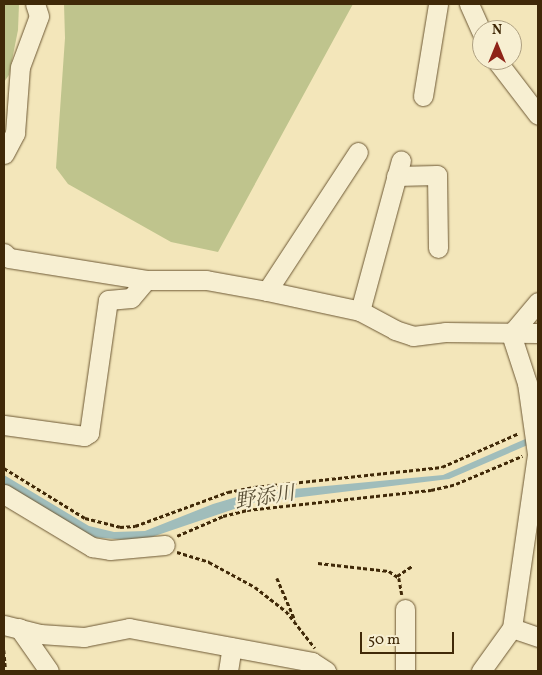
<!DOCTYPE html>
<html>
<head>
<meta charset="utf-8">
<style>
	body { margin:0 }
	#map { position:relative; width:542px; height:675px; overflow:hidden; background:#f3e6ba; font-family:Vollkorn,"Noto Serif JP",serif }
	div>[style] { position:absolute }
	.green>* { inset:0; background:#bfc48d }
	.water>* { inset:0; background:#a0bdbb }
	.path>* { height:2.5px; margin-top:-1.25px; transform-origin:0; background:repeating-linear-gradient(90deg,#402908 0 4px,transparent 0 6.5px) }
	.roads { filter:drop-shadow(0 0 1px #6d5834) drop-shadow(0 0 1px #6d5834) }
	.minor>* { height:19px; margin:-9.5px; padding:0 9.5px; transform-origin:9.5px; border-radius:9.5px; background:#f7efd2 }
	span { translate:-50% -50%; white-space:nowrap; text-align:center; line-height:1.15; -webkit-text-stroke:4.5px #f7efd2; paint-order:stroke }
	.water-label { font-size:20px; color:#584e35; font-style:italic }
	.frame { position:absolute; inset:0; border:5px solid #402908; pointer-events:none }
	.north { position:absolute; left:472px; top:20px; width:50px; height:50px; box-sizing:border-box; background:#f7efd2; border:1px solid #aea081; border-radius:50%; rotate:0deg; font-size:14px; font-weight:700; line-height:20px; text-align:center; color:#402908 }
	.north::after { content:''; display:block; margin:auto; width:18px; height:22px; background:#8f2418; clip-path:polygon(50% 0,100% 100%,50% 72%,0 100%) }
	.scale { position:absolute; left:360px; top:632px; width:94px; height:22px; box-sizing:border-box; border:2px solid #402908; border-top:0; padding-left:6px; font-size:15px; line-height:18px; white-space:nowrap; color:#402908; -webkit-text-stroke:4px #f7efd2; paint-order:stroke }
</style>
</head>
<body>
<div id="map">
	<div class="green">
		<i style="clip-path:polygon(4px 4px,19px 4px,18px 30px,9px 75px,4px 82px)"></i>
		<i style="clip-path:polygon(64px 4px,353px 4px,218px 252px,171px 242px,68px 184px,56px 168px,65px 38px)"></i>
	</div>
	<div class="water">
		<i style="clip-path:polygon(530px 437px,530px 444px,449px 479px,252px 503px,140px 541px,90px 537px,4px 487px,4px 475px,89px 526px,114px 532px,145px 531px,213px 504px,250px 493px,443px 475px)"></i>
	</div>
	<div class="path">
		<i style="left:4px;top:468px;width:95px;rotate:31.7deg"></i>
		<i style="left:85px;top:518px;width:36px;rotate:14deg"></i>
		<i style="left:120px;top:527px;width:15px;rotate:-4deg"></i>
		<i style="left:135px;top:526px;width:99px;rotate:-20.1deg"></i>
		<i style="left:228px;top:492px;width:26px;rotate:-11deg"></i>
		<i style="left:254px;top:487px;width:189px;rotate:-6.1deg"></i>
		<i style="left:442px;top:467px;width:84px;rotate:-23.8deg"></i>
		<i style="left:177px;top:536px;width:50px;rotate:-23.5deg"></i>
		<i style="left:223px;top:516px;width:25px;rotate:-14deg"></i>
		<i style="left:247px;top:510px;width:185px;rotate:-6.2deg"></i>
		<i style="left:431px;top:490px;width:26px;rotate:-13deg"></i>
		<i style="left:456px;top:484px;width:72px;rotate:-23deg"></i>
		<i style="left:177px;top:552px;width:34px;rotate:17deg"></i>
		<i style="left:209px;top:562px;width:52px;rotate:28.5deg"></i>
		<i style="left:255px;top:587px;width:39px;rotate:38deg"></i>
		<i style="left:286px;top:611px;width:47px;rotate:51.9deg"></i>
		<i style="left:318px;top:563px;width:71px;rotate:6.4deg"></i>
		<i style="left:389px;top:571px;width:12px;rotate:35deg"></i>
		<i style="left:399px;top:578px;width:17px;rotate:80deg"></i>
		<i style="left:397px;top:576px;width:18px;rotate:-34deg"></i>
		<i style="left:277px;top:578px;width:46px;rotate:66.8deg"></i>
		<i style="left:4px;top:650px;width:21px;rotate:85deg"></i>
	</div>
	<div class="roads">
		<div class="minor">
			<i style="left:469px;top:4px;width:32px;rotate:66deg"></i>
			<i style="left:496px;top:60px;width:69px;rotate:52.6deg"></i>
			<i style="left:423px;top:96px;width:93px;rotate:-80.7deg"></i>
			<i style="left:4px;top:154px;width:24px;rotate:-62deg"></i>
			<i style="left:15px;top:133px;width:66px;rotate:-85.7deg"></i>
			<i style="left:20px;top:67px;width:54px;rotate:-69.6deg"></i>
			<i style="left:39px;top:16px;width:13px;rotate:-108deg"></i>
			<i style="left:396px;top:176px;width:41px;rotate:-1.4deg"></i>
			<i style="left:437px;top:175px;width:73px;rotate:89.2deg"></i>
			<i style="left:4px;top:253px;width:7px;rotate:45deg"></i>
			<i style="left:9px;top:258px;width:139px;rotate:9.1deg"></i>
			<i style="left:146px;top:280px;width:60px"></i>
			<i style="left:206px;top:280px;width:62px;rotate:10.2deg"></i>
			<i style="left:267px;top:291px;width:95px;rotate:12.1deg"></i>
			<i style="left:360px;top:311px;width:40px;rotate:28deg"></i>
			<i style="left:395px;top:330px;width:19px;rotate:18deg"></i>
			<i style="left:413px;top:336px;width:32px;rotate:-7deg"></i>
			<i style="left:445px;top:332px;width:93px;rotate:0.6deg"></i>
			<i style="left:267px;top:291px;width:166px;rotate:-56.8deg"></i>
			<i style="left:360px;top:311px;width:156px;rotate:-74.8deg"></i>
			<i style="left:511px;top:334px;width:42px;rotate:-49.8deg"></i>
			<i style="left:4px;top:425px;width:81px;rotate:7.8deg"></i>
			<i style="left:84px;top:436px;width:6px;rotate:-31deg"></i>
			<i style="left:89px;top:433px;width:134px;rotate:-81.9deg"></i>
			<i style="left:108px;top:300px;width:23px;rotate:-5deg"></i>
			<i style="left:131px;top:298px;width:23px;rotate:-50deg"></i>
			<i style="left:4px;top:494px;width:103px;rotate:31.1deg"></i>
			<i style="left:92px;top:547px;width:18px;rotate:9deg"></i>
			<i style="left:110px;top:550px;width:55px;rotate:-5.2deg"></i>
			<i style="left:405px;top:609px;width:62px;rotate:90deg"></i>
			<i style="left:4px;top:625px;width:37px;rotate:14deg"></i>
			<i style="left:40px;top:634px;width:44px;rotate:3.9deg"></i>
			<i style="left:84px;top:637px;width:46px;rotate:-11.3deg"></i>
			<i style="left:129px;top:628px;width:186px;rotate:10.5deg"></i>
			<i style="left:312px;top:662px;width:17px;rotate:33deg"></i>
			<i style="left:19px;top:628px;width:52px;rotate:55.1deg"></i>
			<i style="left:512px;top:628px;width:28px;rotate:19deg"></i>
			<i style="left:228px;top:671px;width:24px;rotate:-81deg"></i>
			<i style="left:481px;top:671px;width:53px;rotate:-54.2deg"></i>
			<i style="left:512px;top:628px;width:176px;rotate:-81.8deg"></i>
			<i style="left:537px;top:454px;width:72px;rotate:-98deg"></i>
			<i style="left:527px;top:383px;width:52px;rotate:-108.1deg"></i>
		</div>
	</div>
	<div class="water-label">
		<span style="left:265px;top:499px;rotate:-9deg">野添川</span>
	</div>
	<div class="frame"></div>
	<div class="north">N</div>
	<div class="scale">50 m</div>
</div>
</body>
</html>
